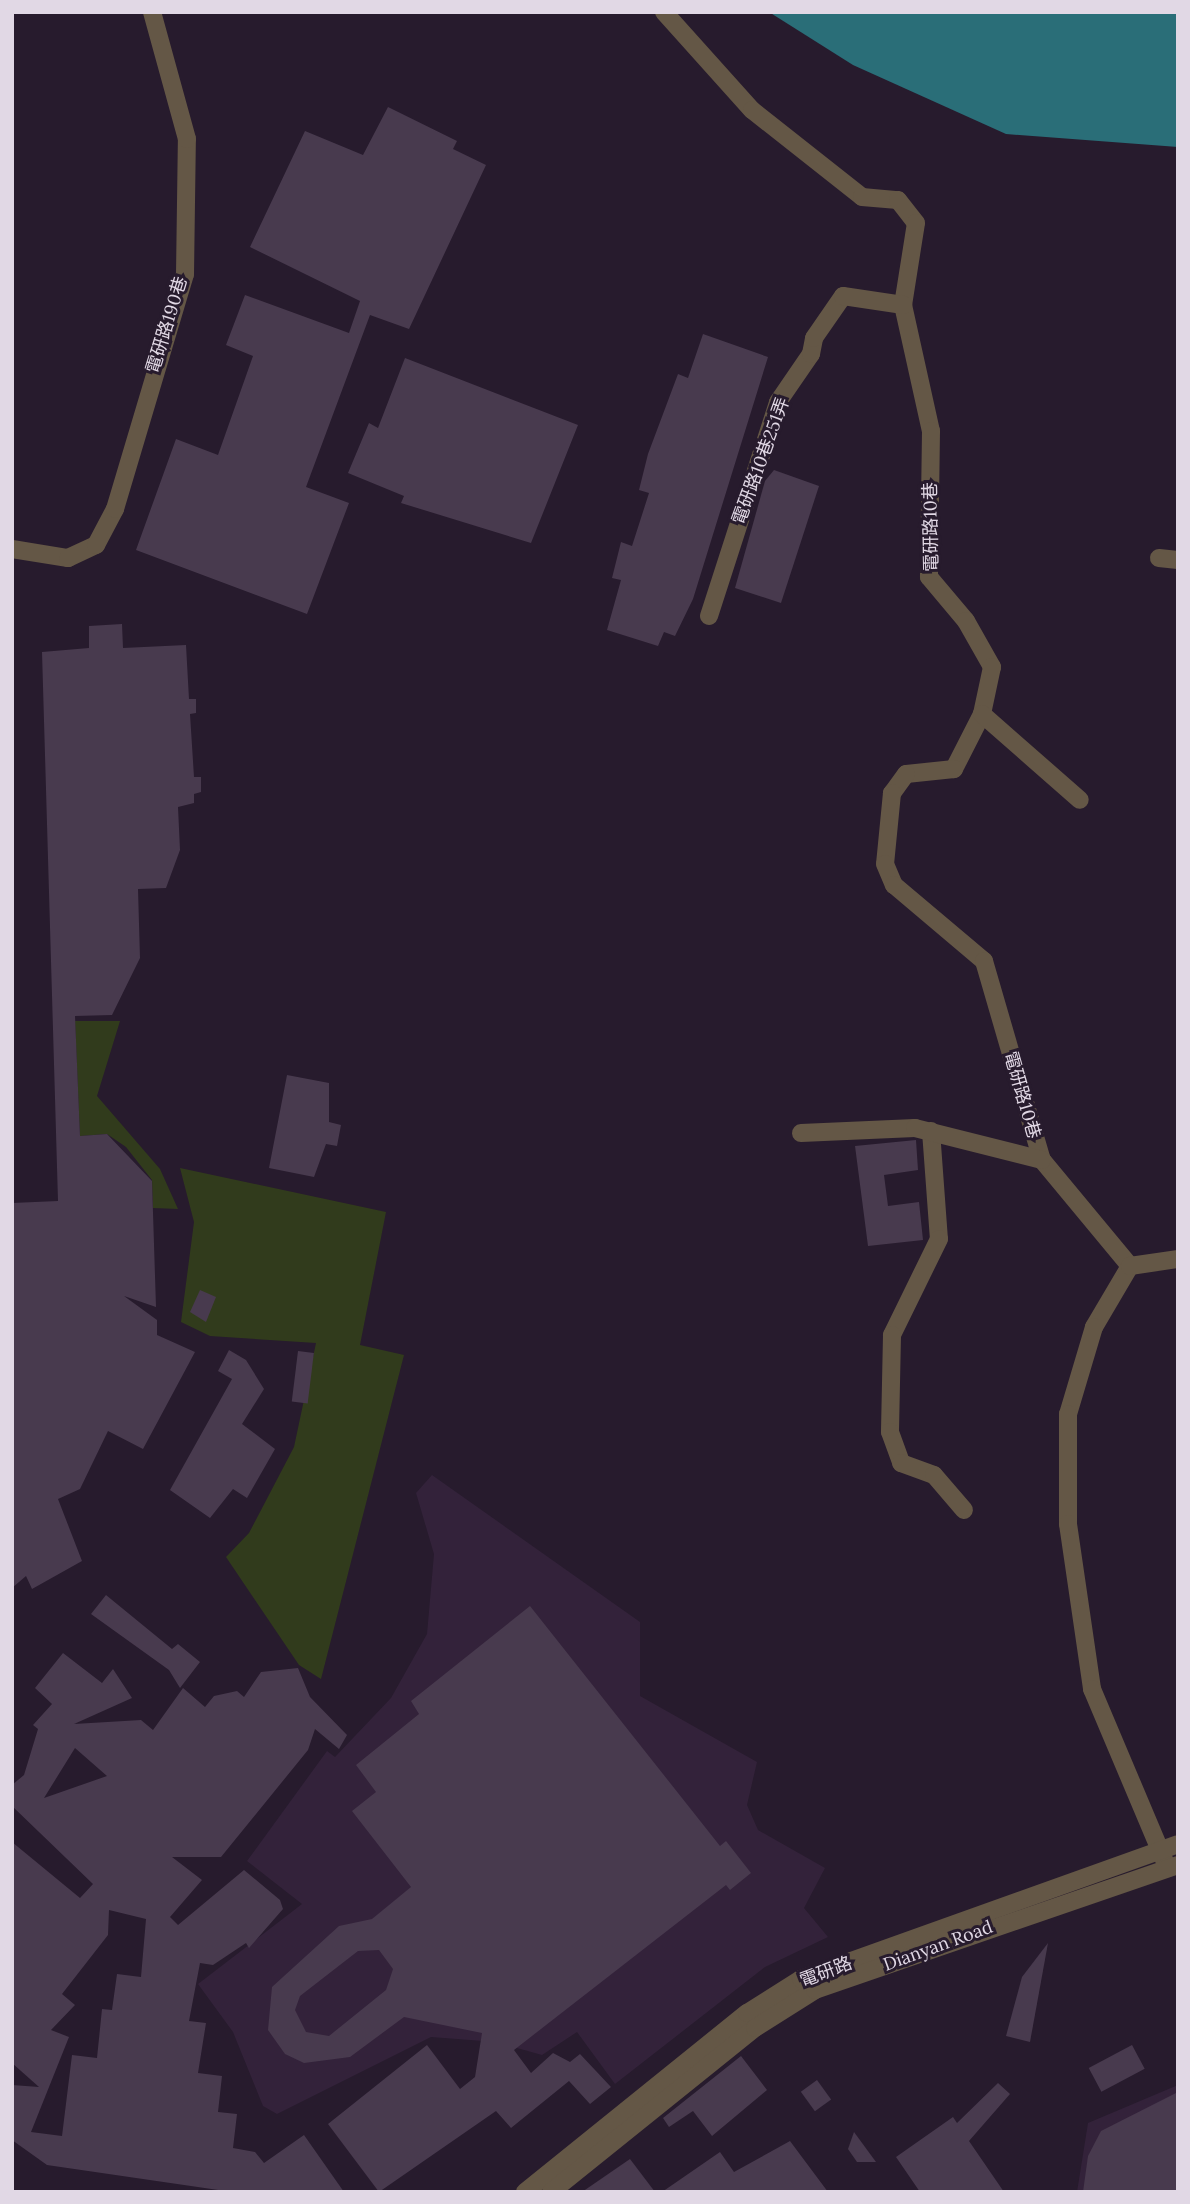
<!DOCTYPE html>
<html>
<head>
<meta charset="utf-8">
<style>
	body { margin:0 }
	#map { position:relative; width:1190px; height:2204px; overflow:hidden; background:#271b2d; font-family:Lora,"Noto Sans TC",serif }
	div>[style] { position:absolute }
	.built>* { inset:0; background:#33223a }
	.green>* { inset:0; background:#313b1c }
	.water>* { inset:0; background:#2a6e78 }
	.building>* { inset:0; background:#483a4e; transform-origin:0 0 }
	.minor>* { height:18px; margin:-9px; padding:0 9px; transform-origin:9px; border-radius:9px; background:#645746 }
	span { translate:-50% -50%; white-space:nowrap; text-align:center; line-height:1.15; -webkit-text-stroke:6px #271b2d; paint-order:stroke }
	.street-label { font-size:18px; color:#e1d8e5 }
	.frame { position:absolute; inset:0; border:14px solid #e1d8e5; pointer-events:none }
</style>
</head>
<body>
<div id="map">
	<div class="built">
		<i style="clip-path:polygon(432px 1475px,640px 1622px,640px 1696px,757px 1762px,747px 1805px,758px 1830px,825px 1868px,804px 1908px,828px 1937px,765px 1967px,615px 2084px,577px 2032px,542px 2055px,496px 2042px,431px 2037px,277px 2114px,263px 2106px,233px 2032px,198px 1984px,302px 1904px,247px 1861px,327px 1751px,335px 1757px,391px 1698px,427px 1634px,434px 1554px,416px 1493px)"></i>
		<i style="clip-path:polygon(1178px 2085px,1178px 2192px,1077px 2192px,1088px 2123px)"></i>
	</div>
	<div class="green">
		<i style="clip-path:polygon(75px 1021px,120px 1021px,97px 1096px,160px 1169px,178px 1209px,153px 1208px,152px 1180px,126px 1147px,107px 1134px,80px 1136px)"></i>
		<i style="clip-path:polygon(180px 1168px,386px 1212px,360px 1345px,404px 1355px,321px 1679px,299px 1665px,226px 1557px,249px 1533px,294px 1447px,316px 1343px,210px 1336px,181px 1322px,194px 1222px)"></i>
	</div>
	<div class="water">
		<i style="clip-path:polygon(769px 12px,1178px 12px,1178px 147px,1006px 134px,853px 65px)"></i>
	</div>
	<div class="building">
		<i style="clip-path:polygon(388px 107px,457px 141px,453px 149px,486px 165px,409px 329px,370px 315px,306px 487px,349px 503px,307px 614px,136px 550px,176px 439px,218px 455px,253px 356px,226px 345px,245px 295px,349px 333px,360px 301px,250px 247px,305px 131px,363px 155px)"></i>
		<i style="clip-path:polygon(703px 334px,768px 357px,693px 599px,675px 636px,664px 632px,658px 646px,607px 630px,621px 580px,612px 578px,621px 542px,632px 546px,649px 493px,639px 490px,648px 454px,678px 374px,688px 378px)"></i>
		<i style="clip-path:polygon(405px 358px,578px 425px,531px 543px,401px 503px,404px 496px,348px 473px,369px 423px,378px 428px)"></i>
		<i style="clip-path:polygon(774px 470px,819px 486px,781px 603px,735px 588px,765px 481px)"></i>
		<i style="clip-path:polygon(122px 624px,123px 648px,186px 645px,189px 699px,196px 699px,196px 713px,190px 714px,194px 777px,201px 777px,201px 792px,194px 794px,194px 803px,178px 807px,180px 850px,166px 888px,138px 889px,140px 958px,112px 1015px,75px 1016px,80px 1136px,107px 1134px,152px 1181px,156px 1307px,124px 1296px,157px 1320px,157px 1335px,195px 1352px,143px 1449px,108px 1431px,80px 1489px,58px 1499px,82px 1561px,32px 1589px,26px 1576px,12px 1588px,12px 1203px,58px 1201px,42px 652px,89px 648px,89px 626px)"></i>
		<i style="clip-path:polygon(287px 1075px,329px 1083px,329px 1122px,341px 1125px,337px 1146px,326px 1144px,314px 1177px,269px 1168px)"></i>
		<i style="clip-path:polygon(916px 1140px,918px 1170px,884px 1175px,888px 1206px,919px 1202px,923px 1240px,868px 1246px,855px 1146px)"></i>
		<i style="clip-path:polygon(200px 1290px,216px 1297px,206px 1322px,190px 1312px)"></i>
		<i style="clip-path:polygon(229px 1350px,246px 1360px,264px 1389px,242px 1424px,275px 1449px,247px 1498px,233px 1489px,210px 1518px,170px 1490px,232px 1379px,218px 1371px)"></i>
		<i style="left:298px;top:1351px;width:16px;height:51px;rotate:7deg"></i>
		<i style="clip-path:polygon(106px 1595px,172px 1649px,178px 1644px,200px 1662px,180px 1688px,169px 1670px,91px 1614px)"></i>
		<i style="clip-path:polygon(evenodd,530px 1606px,720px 1846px,726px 1841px,751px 1873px,730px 1890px,726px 1885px,514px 2050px,531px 2073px,553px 2053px,570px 2062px,580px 2054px,611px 2087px,590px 2104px,569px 2081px,511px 2128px,496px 2111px,379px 2192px,328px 2124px,427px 2045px,460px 2089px,475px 2077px,482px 2033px,404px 2017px,350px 2057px,304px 2063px,285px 2054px,268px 2030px,272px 1987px,339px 1926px,372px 1919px,411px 1887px,352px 1811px,376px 1792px,356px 1765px,419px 1714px,411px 1701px,530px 1606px,379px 1950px,393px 1969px,386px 1990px,329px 2036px,306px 2032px,295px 2010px,300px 1996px,358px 1951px,379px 1950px)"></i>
		<i style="clip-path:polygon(evenodd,63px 1653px,102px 1683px,113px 1669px,132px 1698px,74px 1724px,141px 1720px,153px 1730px,183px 1688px,205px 1707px,214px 1696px,237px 1691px,244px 1697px,261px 1672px,298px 1668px,310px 1697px,347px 1735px,339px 1749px,315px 1729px,308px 1750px,221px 1857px,172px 1857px,202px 1880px,170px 1917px,178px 1925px,244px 1870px,280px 1900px,283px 1909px,249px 1948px,246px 1943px,213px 1965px,200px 1963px,189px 2021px,206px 2023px,198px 2073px,222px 2076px,218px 2112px,237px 2114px,233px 2148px,255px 2152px,264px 2163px,304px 2135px,344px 2192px,232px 2192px,47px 2165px,12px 2140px,12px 2085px,39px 2087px,12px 2063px,12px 1842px,80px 1898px,93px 1884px,12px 1806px,12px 1785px,24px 1775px,38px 1729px,33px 1725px,52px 1704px,35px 1688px,63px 1653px,75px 1748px,107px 1776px,44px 1798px,75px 1748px,63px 1653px,109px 1910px,146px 1919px,141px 1977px,117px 1974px,112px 2010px,102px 2009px,97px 2058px,72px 2055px,62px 2136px,31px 2132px,69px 2037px,51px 2030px,75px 2005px,62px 1994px,108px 1935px,109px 1910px)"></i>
		<i style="clip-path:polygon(1048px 1943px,1030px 2042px,1006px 2036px,1022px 1977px)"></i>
		<i style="left:1132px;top:2045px;width:27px;height:49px;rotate:62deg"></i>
		<i style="clip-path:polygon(741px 2056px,767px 2090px,712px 2136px,693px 2111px,669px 2127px,663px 2118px)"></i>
		<i style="left:817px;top:2080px;width:24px;height:20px;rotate:54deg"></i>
		<i style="clip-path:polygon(998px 2083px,1010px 2094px,969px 2141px,1004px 2192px,920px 2192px,896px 2157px,953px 2117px,957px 2123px)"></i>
		<i style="clip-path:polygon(1178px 2092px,1178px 2192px,1083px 2192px,1088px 2156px,1101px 2131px)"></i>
		<i style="clip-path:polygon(854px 2132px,876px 2162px,857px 2162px,848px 2149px)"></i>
		<i style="clip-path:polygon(790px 2141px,828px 2192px,662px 2192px,720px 2152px,734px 2172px)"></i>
		<i style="clip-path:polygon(630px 2159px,655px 2192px,582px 2192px)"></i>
	</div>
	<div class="minor">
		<i style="left:664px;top:12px;width:132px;rotate:48.1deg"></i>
		<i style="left:752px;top:110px;width:140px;rotate:38.3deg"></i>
		<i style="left:862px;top:197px;width:36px;rotate:5deg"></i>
		<i style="left:898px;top:200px;width:29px;rotate:52deg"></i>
		<i style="left:916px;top:223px;width:83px;rotate:99deg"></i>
		<i style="left:903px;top:305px;width:129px;rotate:77.5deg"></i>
		<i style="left:931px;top:431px;width:146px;rotate:90.8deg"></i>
		<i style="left:929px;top:577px;width:57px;rotate:49.9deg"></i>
		<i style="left:966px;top:621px;width:53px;rotate:60.5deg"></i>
		<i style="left:992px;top:667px;width:48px;rotate:102deg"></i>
		<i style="left:982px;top:714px;width:62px;rotate:117deg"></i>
		<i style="left:954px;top:769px;width:48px;rotate:174.1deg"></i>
		<i style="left:906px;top:774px;width:24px;rotate:126deg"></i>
		<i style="left:892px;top:793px;width:71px;rotate:95.6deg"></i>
		<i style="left:885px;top:864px;width:23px;rotate:67deg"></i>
		<i style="left:894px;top:885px;width:118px;rotate:40.2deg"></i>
		<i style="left:984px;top:961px;width:207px;rotate:73.8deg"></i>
		<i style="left:1042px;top:1160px;width:138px;rotate:50.3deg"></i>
		<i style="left:12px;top:549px;width:57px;rotate:9.1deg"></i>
		<i style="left:68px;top:558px;width:31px;rotate:-25deg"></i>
		<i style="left:96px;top:545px;width:41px;rotate:-62.2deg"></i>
		<i style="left:115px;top:509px;width:245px;rotate:-73.4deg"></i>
		<i style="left:185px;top:274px;width:135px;rotate:-89.2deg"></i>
		<i style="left:187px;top:139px;width:132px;rotate:-105.4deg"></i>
		<i style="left:1159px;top:558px;width:19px;rotate:6deg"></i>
		<i style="left:709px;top:616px;width:225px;rotate:-72.1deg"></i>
		<i style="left:778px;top:402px;width:58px;rotate:-55.5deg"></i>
		<i style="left:811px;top:354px;width:16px;rotate:-79deg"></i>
		<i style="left:814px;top:338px;width:51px;rotate:-55.4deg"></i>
		<i style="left:843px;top:296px;width:61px;rotate:8.5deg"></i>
		<i style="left:982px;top:714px;width:130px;rotate:41.3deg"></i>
		<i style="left:931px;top:1131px;width:108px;rotate:85.8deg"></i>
		<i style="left:939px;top:1239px;width:107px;rotate:116.1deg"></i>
		<i style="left:892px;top:1335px;width:97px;rotate:91.2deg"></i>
		<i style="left:890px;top:1432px;width:33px;rotate:70deg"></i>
		<i style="left:901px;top:1463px;width:35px;rotate:20deg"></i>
		<i style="left:934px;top:1475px;width:46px;rotate:49.4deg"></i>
		<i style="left:801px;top:1133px;width:114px;rotate:-2.5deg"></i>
		<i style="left:915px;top:1128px;width:131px;rotate:14.1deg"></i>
		<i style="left:1130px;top:1266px;width:71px;rotate:120.5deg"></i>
		<i style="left:1094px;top:1327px;width:91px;rotate:106.6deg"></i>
		<i style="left:1068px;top:1414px;width:110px;rotate:90deg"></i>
		<i style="left:1068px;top:1524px;width:167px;rotate:81.7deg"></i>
		<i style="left:1092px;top:1689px;width:188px;rotate:67.1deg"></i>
		<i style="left:1130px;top:1266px;width:49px;rotate:-8.3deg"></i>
		<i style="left:525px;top:2192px;width:285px;rotate:-38.9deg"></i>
		<i style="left:747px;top:2013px;width:64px;rotate:-32.2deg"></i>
		<i style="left:801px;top:1979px;width:400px;rotate:-19.7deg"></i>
		<i style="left:551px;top:2192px;width:262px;rotate:-38.8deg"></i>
		<i style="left:755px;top:2028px;width:71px;rotate:-32.3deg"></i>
		<i style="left:815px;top:1990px;width:384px;rotate:-19deg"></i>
	</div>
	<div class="street-label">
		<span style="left:167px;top:325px;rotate:-73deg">電研路190巷</span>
		<span style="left:761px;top:461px;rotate:-70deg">電研路10巷251弄</span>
		<span style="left:931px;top:527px;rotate:-91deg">電研路10巷</span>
		<span style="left:1022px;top:1095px;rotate:74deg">電研路10巷</span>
		<span style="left:938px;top:1946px;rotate:-20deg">Dianyan Road</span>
		<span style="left:826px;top:1972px;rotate:-21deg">電研路</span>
	</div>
	<div class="frame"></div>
</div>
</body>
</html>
